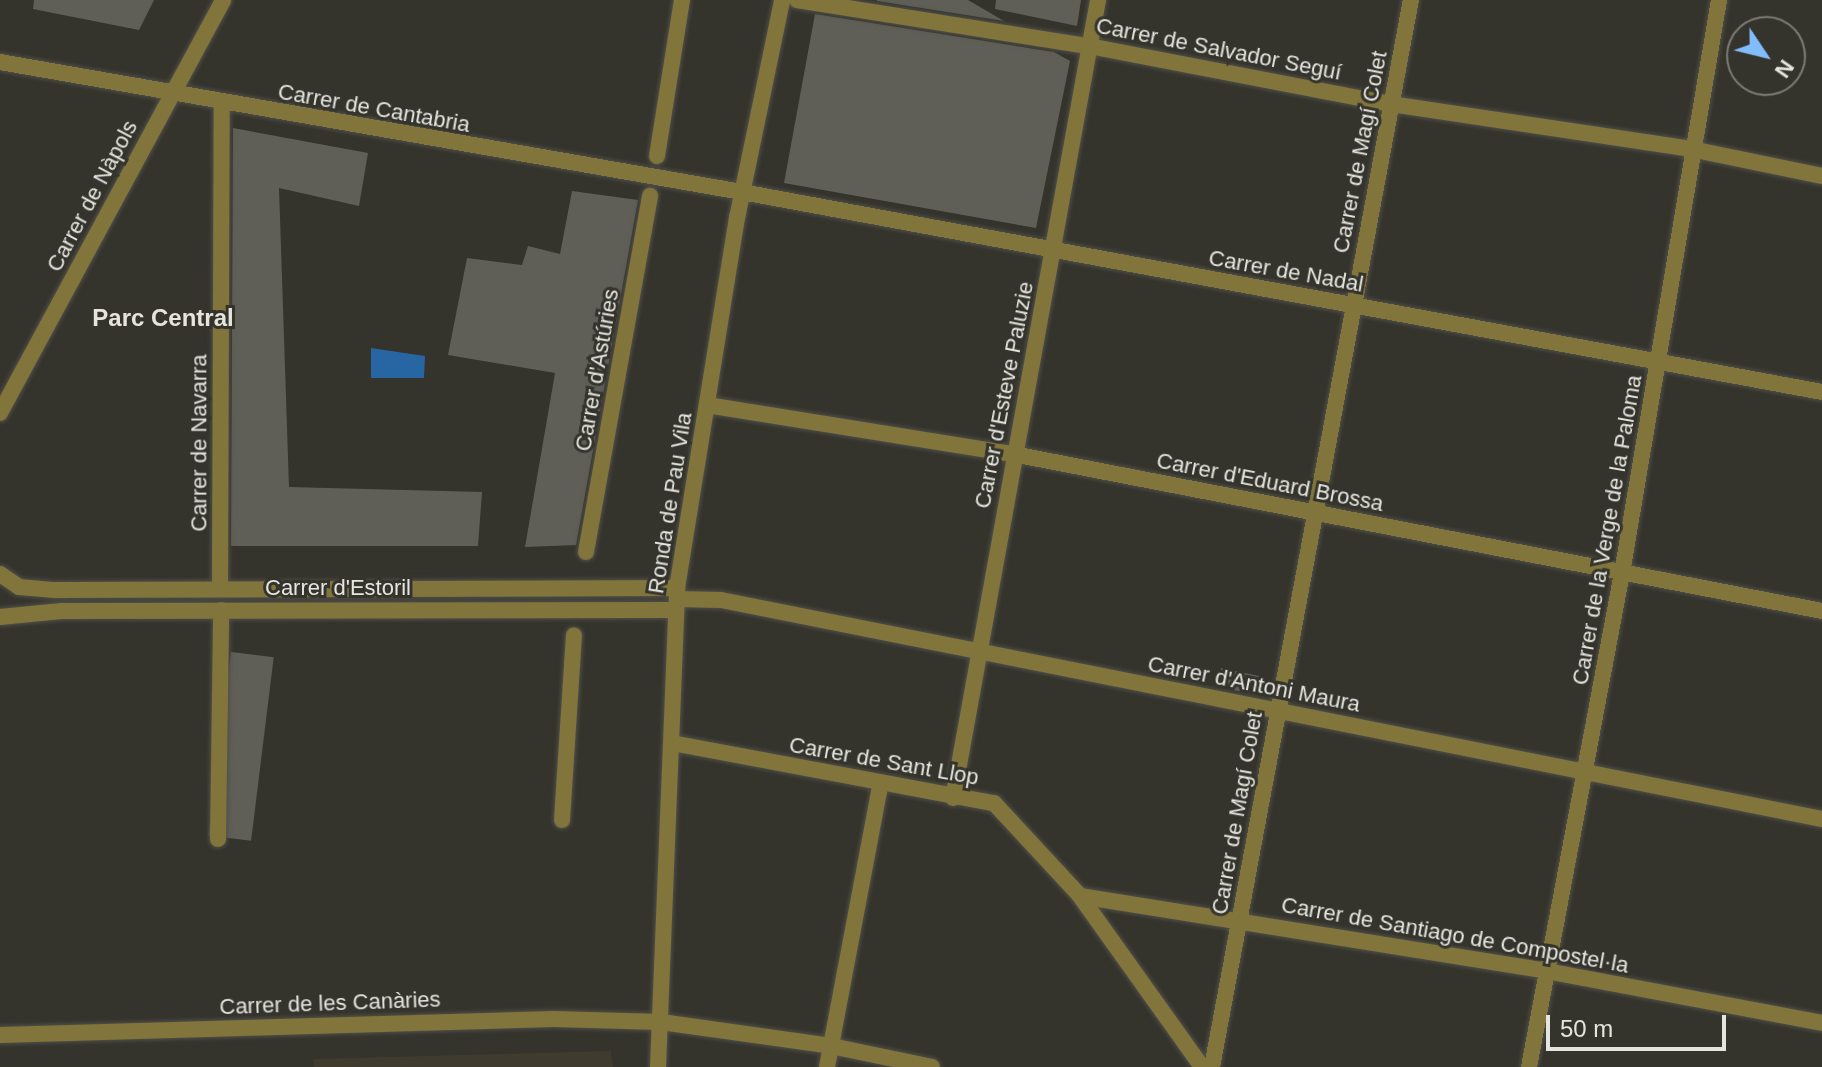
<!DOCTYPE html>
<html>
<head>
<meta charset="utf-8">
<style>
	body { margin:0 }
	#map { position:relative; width:1822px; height:1067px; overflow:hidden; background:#34332c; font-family:Helvetica,sans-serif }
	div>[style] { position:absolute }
	.built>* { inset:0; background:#3f3c2f }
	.water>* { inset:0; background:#2765a3 }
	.building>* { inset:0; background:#605f57; transform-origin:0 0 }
	.roads { filter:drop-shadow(0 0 2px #504f49) drop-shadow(0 0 2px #504f49) }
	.street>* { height:16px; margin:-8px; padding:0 8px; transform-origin:8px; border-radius:8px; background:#81753b }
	span { translate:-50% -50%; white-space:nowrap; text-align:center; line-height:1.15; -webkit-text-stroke:6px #34332c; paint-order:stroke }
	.street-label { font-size:22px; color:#e5e5e0 }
	.neighbourhood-label { font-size:24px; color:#e6e4dc; font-weight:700 }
	.north { position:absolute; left:1726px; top:16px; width:80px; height:80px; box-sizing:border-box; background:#34332c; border:2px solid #7b7a74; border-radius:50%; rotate:125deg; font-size:22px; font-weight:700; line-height:32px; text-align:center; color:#e5e5e0 }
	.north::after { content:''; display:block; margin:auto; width:28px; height:36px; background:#83bcfb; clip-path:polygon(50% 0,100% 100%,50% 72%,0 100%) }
	.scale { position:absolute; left:1546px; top:1015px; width:180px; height:36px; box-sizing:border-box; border:4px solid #e5e5e0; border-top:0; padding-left:10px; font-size:24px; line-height:28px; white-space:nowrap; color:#e5e5e0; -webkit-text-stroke:6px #34332c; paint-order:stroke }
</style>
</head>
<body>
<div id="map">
	<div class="built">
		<i style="clip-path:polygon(611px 1051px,613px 1067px,314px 1067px,314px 1059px)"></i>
	</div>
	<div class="water">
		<i style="clip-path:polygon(371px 348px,425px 356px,424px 378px,371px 378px)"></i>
	</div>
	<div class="building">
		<i style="clip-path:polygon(34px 0,154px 0,139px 30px,33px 9px)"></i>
		<i style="clip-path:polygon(877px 0,968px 0,1004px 21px,877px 1px)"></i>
		<i style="clip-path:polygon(996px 0,1081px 0,1077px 26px,995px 9px)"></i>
		<i style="clip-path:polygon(815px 14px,1054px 52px,1070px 61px,1036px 228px,784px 183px)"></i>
		<i style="clip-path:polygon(233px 128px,368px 153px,359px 206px,279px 188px,289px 487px,482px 492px,478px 546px,231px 546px)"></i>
		<i style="clip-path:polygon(572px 191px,638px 200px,576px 545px,525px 547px,555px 373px,448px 355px,467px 258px,522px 265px,528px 246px,560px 254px)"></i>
		<i style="left:231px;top:652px;width:43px;height:185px;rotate:7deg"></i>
		<i style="left:1221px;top:668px;width:39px;height:19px;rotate:12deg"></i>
	</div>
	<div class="roads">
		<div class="street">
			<i style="left:797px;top:0;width:296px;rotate:9deg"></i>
			<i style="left:1089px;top:46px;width:308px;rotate:10.9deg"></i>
			<i style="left:1391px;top:104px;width:303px;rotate:8.5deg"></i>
			<i style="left:1691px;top:149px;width:134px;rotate:11.6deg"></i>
			<i style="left:0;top:62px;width:753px;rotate:9.94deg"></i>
			<i style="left:742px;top:192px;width:1098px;rotate:10.49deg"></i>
			<i style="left:657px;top:156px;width:158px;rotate:-80.9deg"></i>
			<i style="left:707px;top:405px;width:310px;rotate:9.1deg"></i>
			<i style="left:1013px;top:454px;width:824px;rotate:10.98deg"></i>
			<i style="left:0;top:413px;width:469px;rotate:-61.6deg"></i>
			<i style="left:586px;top:552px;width:362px;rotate:-79.8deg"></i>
			<i style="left:0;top:574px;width:23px;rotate:34deg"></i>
			<i style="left:19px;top:587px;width:36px;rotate:5deg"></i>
			<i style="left:55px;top:590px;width:622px;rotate:-0.18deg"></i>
			<i style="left:220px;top:589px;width:485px;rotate:-89.8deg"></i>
			<i style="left:677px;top:599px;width:44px;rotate:1.3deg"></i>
			<i style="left:721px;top:600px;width:1123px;rotate:11.25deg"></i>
			<i style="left:0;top:617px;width:62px;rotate:-5.5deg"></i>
			<i style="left:62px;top:611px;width:614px;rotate:-0.09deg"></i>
			<i style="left:672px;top:743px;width:328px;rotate:10.6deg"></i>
			<i style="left:994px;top:803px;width:127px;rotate:47.2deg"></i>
			<i style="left:1080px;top:896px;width:210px;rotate:54.5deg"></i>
			<i style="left:953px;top:798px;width:811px;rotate:-79.7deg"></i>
			<i style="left:562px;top:820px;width:185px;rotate:-86.3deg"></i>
			<i style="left:218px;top:839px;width:229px;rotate:-89.2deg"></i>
			<i style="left:1080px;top:896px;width:473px;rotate:9.1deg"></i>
			<i style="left:1547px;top:971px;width:280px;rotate:10.7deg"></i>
			<i style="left:0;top:1035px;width:554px;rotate:-1.65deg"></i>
			<i style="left:554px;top:1019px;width:107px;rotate:1.6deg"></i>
			<i style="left:661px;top:1022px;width:172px;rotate:8deg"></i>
			<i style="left:831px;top:1046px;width:103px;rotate:11.7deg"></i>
			<i style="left:658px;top:1067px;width:479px;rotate:-87.7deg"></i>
			<i style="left:677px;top:588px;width:375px;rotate:-80.8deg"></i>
			<i style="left:737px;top:218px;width:223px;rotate:-78.3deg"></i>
			<i style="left:827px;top:1067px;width:286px;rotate:-79.3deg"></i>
			<i style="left:1212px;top:1067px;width:1085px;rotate:-79.44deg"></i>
			<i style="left:1529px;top:1067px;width:503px;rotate:-79.34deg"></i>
			<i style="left:1622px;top:573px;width:581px;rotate:-80.39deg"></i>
		</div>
	</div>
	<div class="street-label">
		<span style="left:1219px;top:49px;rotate:11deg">Carrer de Salvador Seguí</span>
		<span style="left:374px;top:108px;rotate:10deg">Carrer de Cantabria</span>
		<span style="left:1360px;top:152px;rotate:-79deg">Carrer de Magí Colet</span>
		<span style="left:92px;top:196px;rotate:-62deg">Carrer de Nàpols</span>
		<span style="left:1286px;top:271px;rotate:10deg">Carrer de Nadal</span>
		<span style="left:597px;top:370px;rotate:-80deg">Carrer d'Astúries</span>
		<span style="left:1004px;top:395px;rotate:-79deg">Carrer d'Esteve Paluzie</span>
		<span style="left:199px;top:443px;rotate:-90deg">Carrer de Navarra</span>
		<span style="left:1270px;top:482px;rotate:11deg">Carrer d'Eduard Brossa</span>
		<span style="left:670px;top:503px;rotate:-81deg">Ronda de Pau Vila</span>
		<span style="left:1607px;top:530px;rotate:-80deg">Carrer de la Verge de la Paloma</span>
		<span style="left:338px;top:588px">Carrer d'Estoril</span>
		<span style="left:1254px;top:684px;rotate:11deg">Carrer d'Antoni Maura</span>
		<span style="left:884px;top:761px;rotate:10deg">Carrer de Sant Llop</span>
		<span style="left:1237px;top:813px;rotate:-80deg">Carrer de Magí Colet</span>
		<span style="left:1455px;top:935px;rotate:10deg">Carrer de Santiago de Compostel·la</span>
		<span style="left:330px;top:1003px;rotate:-2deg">Carrer de les Canàries</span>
	</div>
	<div class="neighbourhood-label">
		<span style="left:163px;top:318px">Parc Central</span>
	</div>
	<div class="north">N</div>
	<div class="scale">50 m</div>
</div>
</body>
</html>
